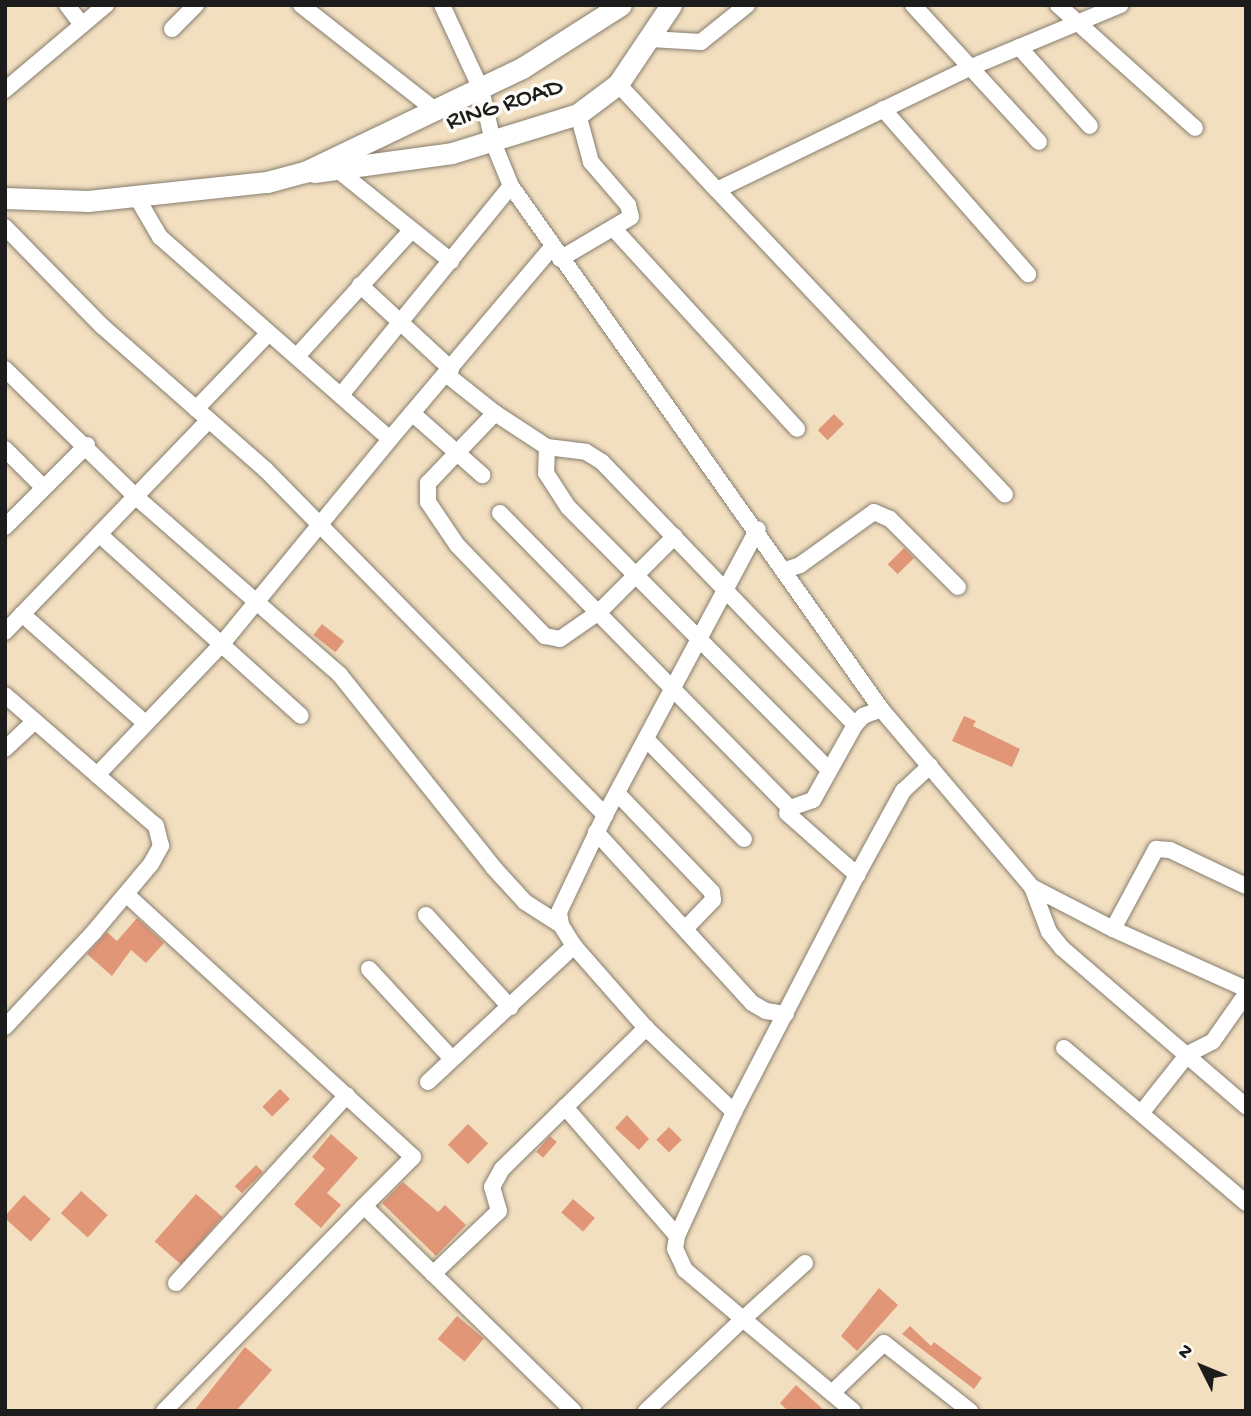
<!DOCTYPE html>
<html>
<head>
<meta charset="utf-8">
<style>
	body { margin:0 }
	#map { position:relative; width:1251px; height:1416px; overflow:hidden; background:#f2dfc0; font-family:"Gochi Hand",sans-serif }
	div>[style] { position:absolute }
	.building>* { inset:0; background:#e19678; transform-origin:0 0 }
	.roads { filter:drop-shadow(0 0 2px #877e6e) drop-shadow(0 0 2px #877e6e) }
	.minor>* { height:16px; margin:-8px; padding:0 8px; transform-origin:8px; border-radius:8px; background:#fff }
	.major>* { height:21px; margin:-10.5px; padding:0 10.5px; transform-origin:10.5px; border-radius:10.5px; background:#fff }
	span { translate:-50% -50%; white-space:nowrap; text-align:center; line-height:1.15; -webkit-text-stroke:7px #fdfcf7; paint-order:stroke }
	.street-label { font-size:26px; color:#1c1c1c }
	.frame { position:absolute; inset:0; border:7px solid #1c1c1c; pointer-events:none }
	.north { position:absolute; left:1167px; top:1332px; width:70px; height:70px; -webkit-text-stroke:5px #fdfcf7; paint-order:stroke; rotate:313deg; font-size:19px; font-weight:700; line-height:28px; text-align:center; color:#1c1c1c }
	.north::after { content:''; display:block; margin:auto; width:24px; height:32px; background:#1c1c1c; clip-path:polygon(50% 0,100% 100%,50% 72%,0 100%) }
</style>
</head>
<body>
<div id="map">
	<div class="building">
		<i style="left:834px;top:414px;width:14px;height:23px;rotate:45deg"></i>
		<i style="left:904px;top:548px;width:14px;height:23px;rotate:45deg"></i>
		<i style="left:322px;top:624px;width:28px;height:14px;rotate:38deg"></i>
		<i style="clip-path:polygon(964px 716px,976px 721px,973px 726px,1020px 749px,1012px 767px,952px 741px)"></i>
		<i style="clip-path:polygon(137px 918px,164px 943px,146px 963px,131px 950px,112px 976px,87px 954px,107px 932px,117px 941px)"></i>
		<i style="left:280px;top:1089px;width:14px;height:25px;rotate:45deg"></i>
		<i style="clip-path:polygon(627px 1115px,649px 1139px,639px 1150px,615px 1128px)"></i>
		<i style="left:468px;top:1124px;width:28px;height:29px;rotate:44deg"></i>
		<i style="left:669px;top:1127px;width:18px;height:18px;rotate:45deg"></i>
		<i style="clip-path:polygon(331px 1134px,358px 1158px,327px 1193px,341px 1205px,321px 1228px,294px 1204px,325px 1169px,312px 1157px)"></i>
		<i style="left:550px;top:1136px;width:9px;height:21px;rotate:41deg"></i>
		<i style="left:256px;top:1165px;width:10px;height:30px;rotate:45deg"></i>
		<i style="clip-path:polygon(403px 1182px,438px 1212px,445px 1205px,466px 1225px,436px 1256px,382px 1203px)"></i>
		<i style="left:81px;top:1191px;width:36px;height:30px;rotate:42deg"></i>
		<i style="left:196px;top:1194px;width:35px;height:63px;rotate:41deg"></i>
		<i style="left:24px;top:1195px;width:36px;height:30px;rotate:42deg"></i>
		<i style="left:573px;top:1199px;width:29px;height:18px;rotate:41deg"></i>
		<i style="clip-path:polygon(879px 1288px,898px 1305px,857px 1351px,841px 1336px)"></i>
		<i style="left:457px;top:1316px;width:35px;height:30px;rotate:40deg"></i>
		<i style="clip-path:polygon(910px 1326px,931px 1346px,934px 1342px,982px 1378px,974px 1389px,902px 1334px)"></i>
		<i style="clip-path:polygon(245px 1347px,272px 1370px,236px 1411px,194px 1411px)"></i>
		<i style="clip-path:polygon(796px 1385px,825px 1411px,788px 1411px,780px 1403px)"></i>
	</div>
	<div class="roads">
		<div class="minor">
			<i style="left:67px;top:5px;width:25px;rotate:53deg"></i>
			<i style="left:301px;top:5px;width:172px;rotate:38.1deg"></i>
			<i style="left:442px;top:5px;width:93px;rotate:65.1deg"></i>
			<i style="left:481px;top:89px;width:54px;rotate:77.2deg"></i>
			<i style="left:493px;top:142px;width:48px;rotate:67.8deg"></i>
			<i style="left:511px;top:186px;width:641px;rotate:54.72deg"></i>
			<i style="left:881px;top:709px;width:233px;rotate:49.7deg"></i>
			<i style="left:1032px;top:887px;width:91px;rotate:27.4deg"></i>
			<i style="left:1113px;top:929px;width:91px;rotate:-61.7deg"></i>
			<i style="left:1156px;top:849px;width:14px;rotate:4deg"></i>
			<i style="left:1170px;top:850px;width:84px;rotate:25.3deg"></i>
			<i style="left:913px;top:5px;width:186px;rotate:47.4deg"></i>
			<i style="left:1058px;top:5px;width:184px;rotate:41.9deg"></i>
			<i style="left:172px;top:29px;width:34px;rotate:-45deg"></i>
			<i style="left:651px;top:39px;width:50px;rotate:3.4deg"></i>
			<i style="left:701px;top:42px;width:59px;rotate:-38.8deg"></i>
			<i style="left:1019px;top:47px;width:106px;rotate:48.1deg"></i>
			<i style="left:618px;top:84px;width:145px;rotate:47deg"></i>
			<i style="left:717px;top:190px;width:280px;rotate:-25.8deg"></i>
			<i style="left:969px;top:68px;width:164px;rotate:-22.6deg"></i>
			<i style="left:5px;top:90px;width:132px;rotate:-40.1deg"></i>
			<i style="left:883px;top:109px;width:220px;rotate:48.7deg"></i>
			<i style="left:339px;top:171px;width:144px;rotate:38.8deg"></i>
			<i style="left:717px;top:190px;width:419px;rotate:46.6deg"></i>
			<i style="left:136px;top:196px;width:48px;rotate:59.7deg"></i>
			<i style="left:160px;top:237px;width:306px;rotate:41.3deg"></i>
			<i style="left:390px;top:439px;width:251px;rotate:-49.8deg"></i>
			<i style="left:5px;top:227px;width:139px;rotate:45.6deg"></i>
			<i style="left:102px;top:326px;width:218px;rotate:41.3deg"></i>
			<i style="left:266px;top:470px;width:484px;rotate:45.5deg"></i>
			<i style="left:614px;top:229px;width:271px;rotate:47.5deg"></i>
			<i style="left:560px;top:259px;width:82px;rotate:-30.6deg"></i>
			<i style="left:631px;top:217px;width:12px;rotate:-104deg"></i>
			<i style="left:628px;top:205px;width:57px;rotate:-130.7deg"></i>
			<i style="left:591px;top:162px;width:50px;rotate:-105.2deg"></i>
			<i style="left:360px;top:285px;width:124px;rotate:42.7deg"></i>
			<i style="left:298px;top:355px;width:168px;rotate:-47.7deg"></i>
			<i style="left:5px;top:369px;width:182px;rotate:44.3deg"></i>
			<i style="left:135px;top:496px;width:272px;rotate:41.1deg"></i>
			<i style="left:340px;top:675px;width:246px;rotate:51.4deg"></i>
			<i style="left:493px;top:867px;width:47px;rotate:47.6deg"></i>
			<i style="left:525px;top:902px;width:43px;rotate:32.6deg"></i>
			<i style="left:446px;top:374px;width:63px;rotate:38.5deg"></i>
			<i style="left:495px;top:413px;width:97px;rotate:133.7deg"></i>
			<i style="left:428px;top:483px;width:19px;rotate:90deg"></i>
			<i style="left:428px;top:502px;width:52px;rotate:56deg"></i>
			<i style="left:457px;top:545px;width:127px;rotate:46deg"></i>
			<i style="left:545px;top:636px;width:15px;rotate:11deg"></i>
			<i style="left:560px;top:639px;width:47px;rotate:-34.7deg"></i>
			<i style="left:599px;top:612px;width:107px;rotate:-45deg"></i>
			<i style="left:341px;top:395px;width:269px;rotate:-50.9deg"></i>
			<i style="left:196px;top:409px;width:104px;rotate:-46.2deg"></i>
			<i style="left:412px;top:413px;width:94px;rotate:41.5deg"></i>
			<i style="left:495px;top:413px;width:62px;rotate:33.2deg"></i>
			<i style="left:547px;top:447px;width:39px;rotate:7deg"></i>
			<i style="left:586px;top:452px;width:19px;rotate:32deg"></i>
			<i style="left:602px;top:462px;width:365px;rotate:46.1deg"></i>
			<i style="left:547px;top:447px;width:26px;rotate:92deg"></i>
			<i style="left:546px;top:473px;width:40px;rotate:57.1deg"></i>
			<i style="left:568px;top:507px;width:368px;rotate:45.2deg"></i>
			<i style="left:5px;top:449px;width:54px;rotate:45deg"></i>
			<i style="left:500px;top:513px;width:414px;rotate:45.5deg"></i>
			<i style="left:790px;top:808px;width:24px;rotate:-19deg"></i>
			<i style="left:813px;top:800px;width:86px;rotate:-60.8deg"></i>
			<i style="left:855px;top:725px;width:12px;rotate:-48deg"></i>
			<i style="left:863px;top:716px;width:19px;rotate:-21deg"></i>
			<i style="left:5px;top:527px;width:116px;rotate:-45deg"></i>
			<i style="left:100px;top:535px;width:270px;rotate:42deg"></i>
			<i style="left:785px;top:570px;width:16px;rotate:-18deg"></i>
			<i style="left:800px;top:565px;width:91px;rotate:-35.6deg"></i>
			<i style="left:874px;top:512px;width:17px;rotate:24deg"></i>
			<i style="left:890px;top:519px;width:96px;rotate:45deg"></i>
			<i style="left:22px;top:614px;width:164px;rotate:41.5deg"></i>
			<i style="left:5px;top:632px;width:294px;rotate:-46.1deg"></i>
			<i style="left:5px;top:695px;width:122px;rotate:41deg"></i>
			<i style="left:97px;top:775px;width:180px;rotate:-46.4deg"></i>
			<i style="left:221px;top:645px;width:266px;rotate:-50.6deg"></i>
			<i style="left:646px;top:739px;width:140px;rotate:45.6deg"></i>
			<i style="left:5px;top:749px;width:40px;rotate:-43deg"></i>
			<i style="left:617px;top:793px;width:137px;rotate:46.2deg"></i>
			<i style="left:712px;top:892px;width:8px;rotate:83deg"></i>
			<i style="left:713px;top:900px;width:40px;rotate:134deg"></i>
			<i style="left:787px;top:813px;width:94px;rotate:41.5deg"></i>
			<i style="left:596px;top:832px;width:231px;rotate:47.6deg"></i>
			<i style="left:752px;top:1003px;width:16px;rotate:30deg"></i>
			<i style="left:766px;top:1011px;width:20px;rotate:9deg"></i>
			<i style="left:1032px;top:887px;width:48px;rotate:69.3deg"></i>
			<i style="left:1049px;top:932px;width:21px;rotate:51deg"></i>
			<i style="left:1062px;top:948px;width:243px;rotate:40.7deg"></i>
			<i style="left:126px;top:894px;width:389px;rotate:42.5deg"></i>
			<i style="left:413px;top:1157px;width:69px;rotate:135deg"></i>
			<i style="left:364px;top:1206px;width:293px;rotate:44.4deg"></i>
			<i style="left:426px;top:915px;width:125px;rotate:47.6deg"></i>
			<i style="left:1113px;top:929px;width:146px;rotate:24.3deg"></i>
			<i style="left:369px;top:969px;width:122px;rotate:47.3deg"></i>
			<i style="left:5px;top:1027px;width:129px;rotate:-46.9deg"></i>
			<i style="left:93px;top:933px;width:90px;rotate:-50deg"></i>
			<i style="left:151px;top:864px;width:21px;rotate:-61deg"></i>
			<i style="left:161px;top:846px;width:21px;rotate:-104deg"></i>
			<i style="left:156px;top:826px;width:78px;rotate:-139.2deg"></i>
			<i style="left:1064px;top:1048px;width:239px;rotate:40.4deg"></i>
			<i style="left:428px;top:1082px;width:200px;rotate:-43deg"></i>
			<i style="left:565px;top:1107px;width:171px;rotate:49deg"></i>
			<i style="left:734px;top:1112px;width:122px;rotate:-136.3deg"></i>
			<i style="left:646px;top:1028px;width:109px;rotate:-131.3deg"></i>
			<i style="left:574px;top:946px;width:25px;rotate:-122deg"></i>
			<i style="left:561px;top:925px;width:13px;rotate:-99deg"></i>
			<i style="left:559px;top:912px;width:107px;rotate:-64.6deg"></i>
			<i style="left:605px;top:815px;width:324px;rotate:-61.9deg"></i>
			<i style="left:1142px;top:1112px;width:74px;rotate:-51.6deg"></i>
			<i style="left:1188px;top:1054px;width:28px;rotate:-27deg"></i>
			<i style="left:1213px;top:1041px;width:57px;rotate:-54.9deg"></i>
			<i style="left:805px;top:1263px;width:84px;rotate:137.9deg"></i>
			<i style="left:743px;top:1319px;width:143px;rotate:39.9deg"></i>
			<i style="left:433px;top:1274px;width:91px;rotate:-43.7deg"></i>
			<i style="left:499px;top:1211px;width:25px;rotate:-106deg"></i>
			<i style="left:492px;top:1187px;width:21px;rotate:-61deg"></i>
			<i style="left:502px;top:1169px;width:202px;rotate:-44.4deg"></i>
			<i style="left:176px;top:1283px;width:254px;rotate:-47.7deg"></i>
			<i style="left:832px;top:1393px;width:72px;rotate:-43.9deg"></i>
			<i style="left:884px;top:1343px;width:110px;rotate:38.3deg"></i>
			<i style="left:164px;top:1411px;width:286px;rotate:-45.7deg"></i>
			<i style="left:646px;top:1411px;width:134px;rotate:-43.5deg"></i>
			<i style="left:743px;top:1319px;width:76px;rotate:-139.8deg"></i>
			<i style="left:685px;top:1270px;width:23px;rotate:-115deg"></i>
			<i style="left:675px;top:1249px;width:13px;rotate:-81deg"></i>
			<i style="left:677px;top:1236px;width:136px;rotate:-65.3deg"></i>
			<i style="left:734px;top:1112px;width:267px;rotate:-62.6deg"></i>
			<i style="left:857px;top:875px;width:96px;rotate:-61.3deg"></i>
			<i style="left:903px;top:791px;width:37px;rotate:-43deg"></i>
		</div>
		<div class="major">
			<i style="left:314px;top:172px;width:139px;rotate:-7.8deg"></i>
			<i style="left:452px;top:153px;width:132px;rotate:-17.2deg"></i>
			<i style="left:578px;top:114px;width:50px;rotate:-36.9deg"></i>
			<i style="left:618px;top:84px;width:95px;rotate:-56.1deg"></i>
			<i style="left:5px;top:198px;width:83px;rotate:2.1deg"></i>
			<i style="left:88px;top:201px;width:180px;rotate:-6.1deg"></i>
			<i style="left:267px;top:182px;width:39px;rotate:-15deg"></i>
			<i style="left:305px;top:172px;width:241px;rotate:-25.6deg"></i>
			<i style="left:522px;top:68px;width:117px;rotate:-32.5deg"></i>
		</div>
	</div>
	<div class="street-label">
		<span style="left:505px;top:106px;rotate:-18deg">RING ROAD</span>
	</div>
	<div class="frame"></div>
	<div class="north">N</div>
</div>
</body>
</html>
